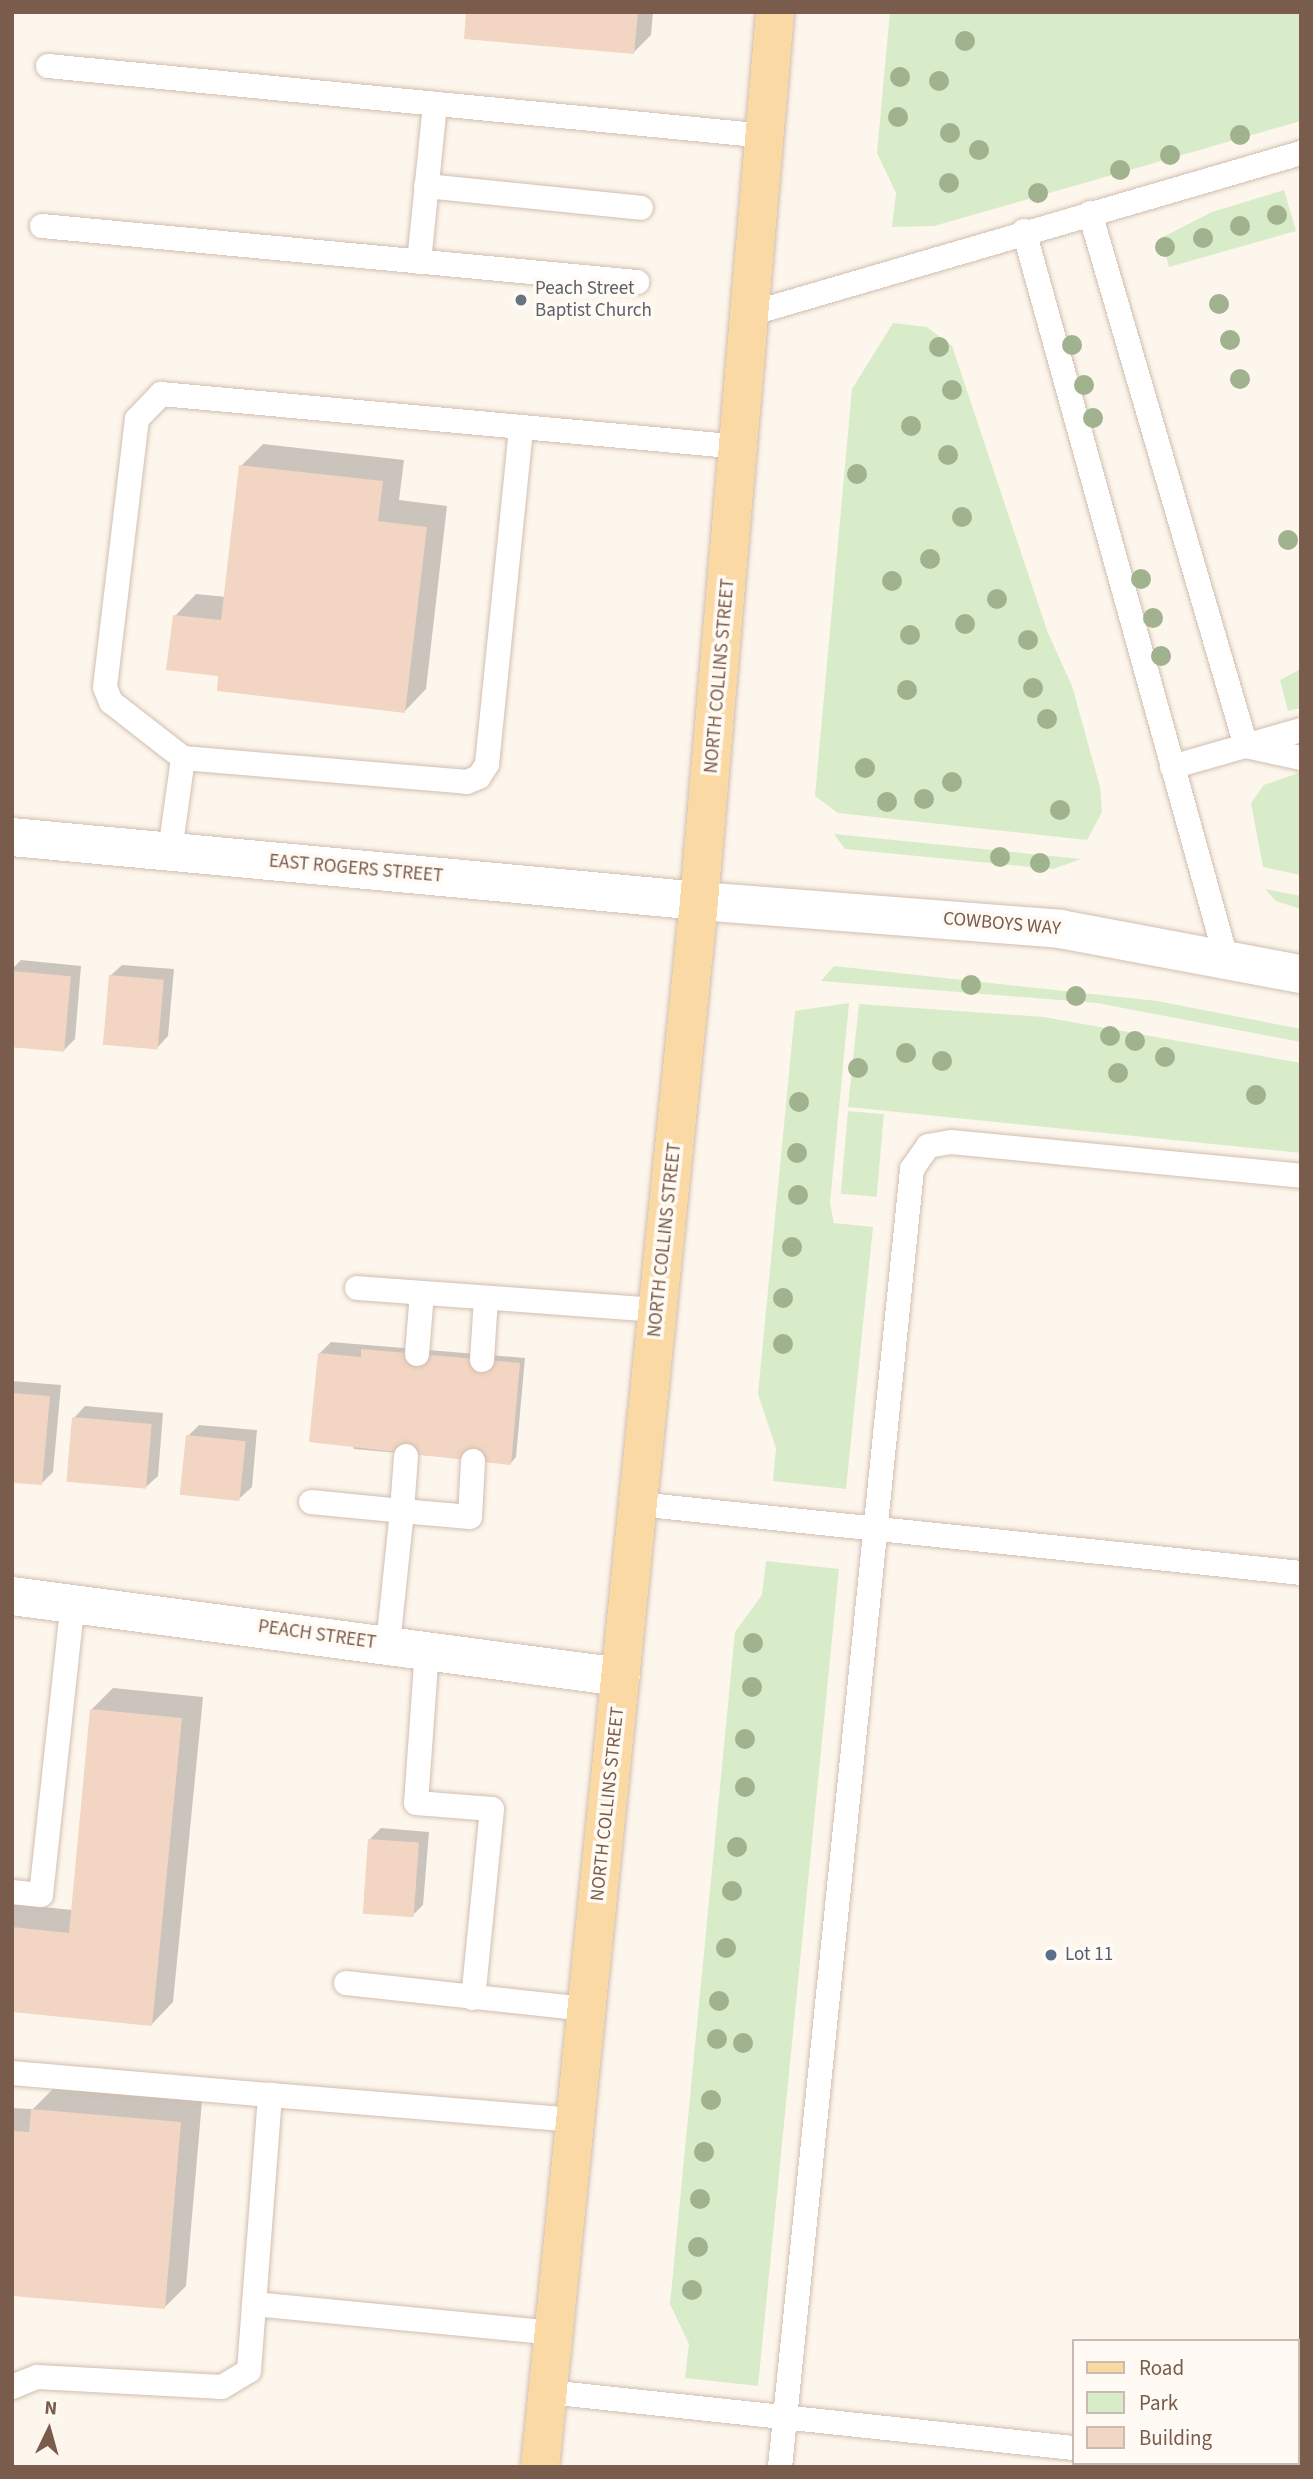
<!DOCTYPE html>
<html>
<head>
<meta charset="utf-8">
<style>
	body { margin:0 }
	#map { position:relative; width:1313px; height:2479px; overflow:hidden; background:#fdf6ec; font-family:"Source Sans 3",sans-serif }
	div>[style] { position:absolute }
	.green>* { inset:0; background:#d8ecc9; transform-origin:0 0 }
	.shadow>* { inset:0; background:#0003 }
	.building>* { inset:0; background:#f3d5c3; transform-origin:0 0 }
	.roads { filter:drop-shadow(0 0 2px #d1beb0) drop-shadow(0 0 2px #d1beb0) }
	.lane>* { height:24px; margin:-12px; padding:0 12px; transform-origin:12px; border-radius:12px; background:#fff }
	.street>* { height:38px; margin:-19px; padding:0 19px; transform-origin:19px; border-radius:19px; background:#fff }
	.secondary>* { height:38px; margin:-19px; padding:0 19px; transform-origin:19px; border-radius:19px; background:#fff }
	.primary>* { height:38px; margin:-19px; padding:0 19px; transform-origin:19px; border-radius:19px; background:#fbd9a5 }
	.trees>* { width:20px; height:20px; margin:-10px; border-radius:50%; background:#a0b28e }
	.dots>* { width:19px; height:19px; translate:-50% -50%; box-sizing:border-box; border:4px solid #fffaf3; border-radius:50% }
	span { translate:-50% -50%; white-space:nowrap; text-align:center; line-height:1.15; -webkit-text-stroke:7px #fffaf3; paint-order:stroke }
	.worship-label { font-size:19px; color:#5b616d }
	.left { translate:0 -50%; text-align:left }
	.street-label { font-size:19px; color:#7a5c4d }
	.service-label { font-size:19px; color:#4e5e75 }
	.frame { position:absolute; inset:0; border:14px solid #7a5c4d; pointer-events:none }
	.legend { position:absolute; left:1072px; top:2339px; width:228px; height:126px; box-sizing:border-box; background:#fffaf3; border:2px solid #cabbb1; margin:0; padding:9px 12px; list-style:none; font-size:21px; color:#7a5c4d }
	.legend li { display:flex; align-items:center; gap:14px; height:35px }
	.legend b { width:35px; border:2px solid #cabbb1 }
	.north { position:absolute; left:14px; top:2395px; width:70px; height:70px; -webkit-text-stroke:5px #fffaf3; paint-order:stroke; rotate:5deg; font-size:19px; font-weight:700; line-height:28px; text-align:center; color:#7a5c4d }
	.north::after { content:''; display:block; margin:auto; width:24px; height:32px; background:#7a5c4d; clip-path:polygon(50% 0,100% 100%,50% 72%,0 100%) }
</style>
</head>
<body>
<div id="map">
	<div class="green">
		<i style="clip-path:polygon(890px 12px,1301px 12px,1301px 121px,934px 226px,892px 227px,896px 193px,877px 153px)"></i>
		<i style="clip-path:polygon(1284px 190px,1296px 231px,1169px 267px,1161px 238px,1212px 212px)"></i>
		<i style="clip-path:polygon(893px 323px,927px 327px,952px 346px,1048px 633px,1072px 686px,1100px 787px,1102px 812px,1087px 840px,838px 813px,815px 796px,852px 389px)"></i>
		<i style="clip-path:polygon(1301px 669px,1301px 708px,1288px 711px,1280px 680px)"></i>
		<i style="clip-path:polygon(1301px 772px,1301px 875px,1263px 867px,1251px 803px,1264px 785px)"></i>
		<i style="clip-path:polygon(834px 834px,1081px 859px,1053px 869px,845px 849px)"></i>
		<i style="clip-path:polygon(1265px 889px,1301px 896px,1301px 909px,1276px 901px)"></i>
		<i style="clip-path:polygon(834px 966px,1157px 1001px,1301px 1029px,1301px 1042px,1097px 1003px,821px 981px)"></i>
		<i style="clip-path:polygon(849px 1003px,830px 1203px,834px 1223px,873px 1227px,846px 1489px,773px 1481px,776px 1448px,758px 1394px,795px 1011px)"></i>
		<i style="clip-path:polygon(859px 1004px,1044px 1017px,1301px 1063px,1301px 1153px,848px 1107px)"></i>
		<i style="left:848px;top:1111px;width:36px;height:83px;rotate:5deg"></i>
		<i style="clip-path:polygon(766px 1561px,839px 1569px,758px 2386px,685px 2378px,689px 2344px,670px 2304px,735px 1632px,762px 1595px)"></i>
	</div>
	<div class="shadow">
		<i style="clip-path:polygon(468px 12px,653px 12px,651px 35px,634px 52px)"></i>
		<i style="clip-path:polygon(263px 444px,404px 460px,399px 500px,447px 506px,426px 689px,405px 711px,220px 675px,175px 616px,196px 594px,226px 597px,241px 466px)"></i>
		<i style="clip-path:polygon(21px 960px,81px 966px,75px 1039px,64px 1050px,12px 1046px,12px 969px)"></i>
		<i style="clip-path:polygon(122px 965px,174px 969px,168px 1036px,157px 1048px,110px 976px)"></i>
		<i style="clip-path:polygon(331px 1342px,525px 1358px,516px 1457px,511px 1463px,354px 1449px,319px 1354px)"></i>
		<i style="clip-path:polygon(12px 1381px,61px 1385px,53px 1472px,42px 1483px,12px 1481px)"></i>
		<i style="clip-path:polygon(85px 1406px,163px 1413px,158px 1476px,146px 1487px,74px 1418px)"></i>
		<i style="clip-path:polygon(199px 1425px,257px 1430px,252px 1487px,240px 1498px,188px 1436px)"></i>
		<i style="clip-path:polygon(113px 1688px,203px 1697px,173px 2002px,152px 2024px,12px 2011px,12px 1904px,73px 1910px,91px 1710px)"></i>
		<i style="clip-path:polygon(381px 1828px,429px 1832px,423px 1905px,411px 1917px,369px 1840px)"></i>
		<i style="clip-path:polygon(54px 2088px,202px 2101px,186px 2286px,164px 2308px,12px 2294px,12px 2108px,33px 2109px)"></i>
	</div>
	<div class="building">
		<i style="clip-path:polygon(466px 12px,638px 12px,634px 54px,464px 39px)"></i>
		<i style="clip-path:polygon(239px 465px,383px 481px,378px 521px,427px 527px,405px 713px,217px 691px,218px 676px,166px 670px,173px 615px,221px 620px)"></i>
		<i style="left:12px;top:971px;width:59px;height:76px;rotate:5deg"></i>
		<i style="left:109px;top:975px;width:55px;height:70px;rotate:5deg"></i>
		<i style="clip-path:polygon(361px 1349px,520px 1363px,511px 1465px,309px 1442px,318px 1353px,361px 1357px)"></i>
		<i style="clip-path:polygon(12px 1393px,50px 1396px,42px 1485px,12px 1483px)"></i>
		<i style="left:72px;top:1417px;width:80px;height:65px;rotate:5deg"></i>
		<i style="left:186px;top:1435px;width:60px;height:60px;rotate:6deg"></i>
		<i style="clip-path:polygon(90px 1709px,182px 1718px,152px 2026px,12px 2012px,12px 1927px,69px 1933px)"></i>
		<i style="left:368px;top:1839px;width:51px;height:75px;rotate:4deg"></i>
		<i style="clip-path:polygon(31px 2109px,181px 2122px,165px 2309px,12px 2296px,12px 2131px,29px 2132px)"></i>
	</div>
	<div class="roads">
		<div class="lane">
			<i style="left:48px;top:66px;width:721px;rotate:5.57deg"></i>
			<i style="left:426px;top:186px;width:216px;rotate:5.8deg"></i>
			<i style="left:1090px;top:213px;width:555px;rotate:73.69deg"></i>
			<i style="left:1246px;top:746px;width:56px;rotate:12.3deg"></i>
			<i style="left:42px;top:226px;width:598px;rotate:5.38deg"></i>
			<i style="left:1024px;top:231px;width:755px;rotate:74.47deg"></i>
			<i style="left:419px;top:262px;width:159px;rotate:-84.2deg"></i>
			<i style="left:753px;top:313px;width:571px;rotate:-16.28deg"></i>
			<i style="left:183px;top:758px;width:285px;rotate:4.8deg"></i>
			<i style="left:467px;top:782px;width:13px;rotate:-23deg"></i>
			<i style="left:479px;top:777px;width:15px;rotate:-58deg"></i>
			<i style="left:487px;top:764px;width:339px;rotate:-84.2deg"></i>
			<i style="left:1172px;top:767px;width:134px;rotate:-16deg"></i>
			<i style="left:170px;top:851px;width:94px;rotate:-82deg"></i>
			<i style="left:183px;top:758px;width:91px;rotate:-142.1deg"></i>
			<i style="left:111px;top:702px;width:16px;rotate:-112deg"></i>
			<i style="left:105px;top:687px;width:270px;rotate:-83.2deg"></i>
			<i style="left:137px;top:419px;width:35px;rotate:-46deg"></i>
			<i style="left:161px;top:394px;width:582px;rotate:5.22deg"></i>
			<i style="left:357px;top:1288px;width:302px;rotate:4.2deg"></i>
			<i style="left:417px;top:1354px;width:61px;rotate:-85.3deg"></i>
			<i style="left:482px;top:1360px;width:62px;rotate:-86.3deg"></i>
			<i style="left:406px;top:1456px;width:55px;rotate:94.2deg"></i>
			<i style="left:402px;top:1511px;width:68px;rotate:5deg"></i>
			<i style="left:470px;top:1517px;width:56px;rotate:-86.9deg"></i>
			<i style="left:311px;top:1502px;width:91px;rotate:5.6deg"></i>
			<i style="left:402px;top:1511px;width:135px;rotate:96deg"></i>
			<i style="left:638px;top:1504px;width:667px;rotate:5.94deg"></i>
			<i style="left:427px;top:1650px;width:153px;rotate:94.1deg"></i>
			<i style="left:416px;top:1803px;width:76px;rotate:4.5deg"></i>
			<i style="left:492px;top:1809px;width:190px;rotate:95.7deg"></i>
			<i style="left:12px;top:1892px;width:29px;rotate:6deg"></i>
			<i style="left:41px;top:1895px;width:296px;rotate:-83.8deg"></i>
			<i style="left:346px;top:1983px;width:242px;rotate:6.2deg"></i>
			<i style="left:12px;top:2073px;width:259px;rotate:4.9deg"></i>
			<i style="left:254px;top:2304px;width:210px;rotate:-85.6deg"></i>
			<i style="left:270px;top:2095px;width:306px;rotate:4.7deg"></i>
			<i style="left:12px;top:2387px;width:27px;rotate:-22deg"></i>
			<i style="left:37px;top:2377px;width:185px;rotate:3.1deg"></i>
			<i style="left:222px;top:2387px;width:31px;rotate:-31deg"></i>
			<i style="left:249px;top:2371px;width:67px;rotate:-85.7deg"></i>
			<i style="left:254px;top:2304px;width:301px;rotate:5.5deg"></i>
			<i style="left:548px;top:2392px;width:528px;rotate:6.09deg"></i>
			<i style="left:1218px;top:2463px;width:33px;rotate:7deg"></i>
			<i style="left:780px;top:2467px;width:1305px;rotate:-84.19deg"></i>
			<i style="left:912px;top:1169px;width:28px;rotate:-55deg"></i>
			<i style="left:928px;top:1146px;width:23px;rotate:-10deg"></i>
			<i style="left:951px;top:1142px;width:352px;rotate:5.5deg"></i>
		</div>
		<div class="street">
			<i style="left:12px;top:837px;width:690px;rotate:5.32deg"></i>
			<i style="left:12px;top:1596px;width:614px;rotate:7.58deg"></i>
		</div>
		<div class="secondary">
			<i style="left:699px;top:901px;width:362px;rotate:4.4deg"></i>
			<i style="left:1060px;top:929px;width:245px;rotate:10.6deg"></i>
		</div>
		<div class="primary">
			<i style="left:540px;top:2467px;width:1574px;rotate:-84.2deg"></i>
			<i style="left:699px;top:901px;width:892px;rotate:-85.11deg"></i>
		</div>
	</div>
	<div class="trees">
		<i style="left:965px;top:41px"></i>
		<i style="left:900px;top:77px"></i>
		<i style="left:939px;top:81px"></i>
		<i style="left:898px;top:117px"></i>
		<i style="left:950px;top:133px"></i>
		<i style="left:1240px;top:135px"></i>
		<i style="left:979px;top:150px"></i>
		<i style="left:1170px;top:155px"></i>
		<i style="left:1120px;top:170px"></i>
		<i style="left:949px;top:183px"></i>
		<i style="left:1038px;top:193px"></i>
		<i style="left:1277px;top:215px"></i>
		<i style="left:1240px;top:226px"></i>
		<i style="left:1203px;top:238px"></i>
		<i style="left:1165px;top:247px"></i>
		<i style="left:1219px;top:304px"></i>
		<i style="left:1230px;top:340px"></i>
		<i style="left:1072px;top:345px"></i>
		<i style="left:939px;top:347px"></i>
		<i style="left:1240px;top:379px"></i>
		<i style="left:1084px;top:385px"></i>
		<i style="left:952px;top:390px"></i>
		<i style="left:1093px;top:418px"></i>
		<i style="left:911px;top:426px"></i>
		<i style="left:948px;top:455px"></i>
		<i style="left:857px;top:474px"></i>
		<i style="left:962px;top:517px"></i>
		<i style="left:1288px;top:540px"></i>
		<i style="left:930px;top:559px"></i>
		<i style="left:1141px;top:579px"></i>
		<i style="left:892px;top:581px"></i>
		<i style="left:997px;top:599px"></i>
		<i style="left:1153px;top:618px"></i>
		<i style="left:965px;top:624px"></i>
		<i style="left:910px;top:635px"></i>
		<i style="left:1028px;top:640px"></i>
		<i style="left:1161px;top:656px"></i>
		<i style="left:1033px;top:688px"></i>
		<i style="left:907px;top:690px"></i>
		<i style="left:1047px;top:719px"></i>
		<i style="left:865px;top:768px"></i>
		<i style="left:952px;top:782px"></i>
		<i style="left:924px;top:799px"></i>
		<i style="left:887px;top:802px"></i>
		<i style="left:1060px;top:810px"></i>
		<i style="left:1000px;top:857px"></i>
		<i style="left:1040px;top:863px"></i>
		<i style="left:971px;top:985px"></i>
		<i style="left:1076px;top:996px"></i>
		<i style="left:1110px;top:1036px"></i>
		<i style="left:1135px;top:1041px"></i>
		<i style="left:906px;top:1053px"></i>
		<i style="left:1165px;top:1057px"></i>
		<i style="left:942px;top:1061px"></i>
		<i style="left:858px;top:1068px"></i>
		<i style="left:1118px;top:1073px"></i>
		<i style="left:1256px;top:1095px"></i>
		<i style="left:799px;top:1102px"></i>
		<i style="left:797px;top:1153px"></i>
		<i style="left:798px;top:1195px"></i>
		<i style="left:792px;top:1247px"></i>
		<i style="left:783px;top:1298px"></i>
		<i style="left:783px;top:1344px"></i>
		<i style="left:753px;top:1643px"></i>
		<i style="left:752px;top:1687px"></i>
		<i style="left:745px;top:1739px"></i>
		<i style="left:745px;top:1787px"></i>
		<i style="left:737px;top:1847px"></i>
		<i style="left:732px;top:1891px"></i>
		<i style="left:726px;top:1948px"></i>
		<i style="left:719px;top:2001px"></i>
		<i style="left:717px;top:2039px"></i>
		<i style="left:743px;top:2043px"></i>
		<i style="left:711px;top:2100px"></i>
		<i style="left:704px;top:2152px"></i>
		<i style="left:700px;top:2199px"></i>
		<i style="left:698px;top:2247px"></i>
		<i style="left:692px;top:2290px"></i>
	</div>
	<div class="dots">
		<i style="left:521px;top:300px;background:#6b7280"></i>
		<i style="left:1051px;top:1955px;background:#5c6f8a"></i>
	</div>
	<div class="worship-label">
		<span class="left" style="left:535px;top:300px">Peach Street<br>Baptist Church</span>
	</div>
	<div class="street-label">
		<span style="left:720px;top:676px;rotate:-85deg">NORTH COLLINS STREET</span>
		<span style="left:356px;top:869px;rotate:5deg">EAST ROGERS STREET</span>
		<span style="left:1002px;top:924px;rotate:5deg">COWBOYS WAY</span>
		<span style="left:665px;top:1240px;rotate:-84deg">NORTH COLLINS STREET</span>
		<span style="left:317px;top:1635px;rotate:8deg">PEACH STREET</span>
		<span style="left:608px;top:1804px;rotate:-84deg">NORTH COLLINS STREET</span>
	</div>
	<div class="service-label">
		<span class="left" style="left:1065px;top:1955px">Lot 11</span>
	</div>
	<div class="frame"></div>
	<ul class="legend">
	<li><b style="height:9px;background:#fbd9a5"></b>Road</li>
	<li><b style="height:19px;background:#d8ecc9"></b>Park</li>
	<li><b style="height:19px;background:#f3d5c3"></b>Building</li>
	</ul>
	<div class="north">N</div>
</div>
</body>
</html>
